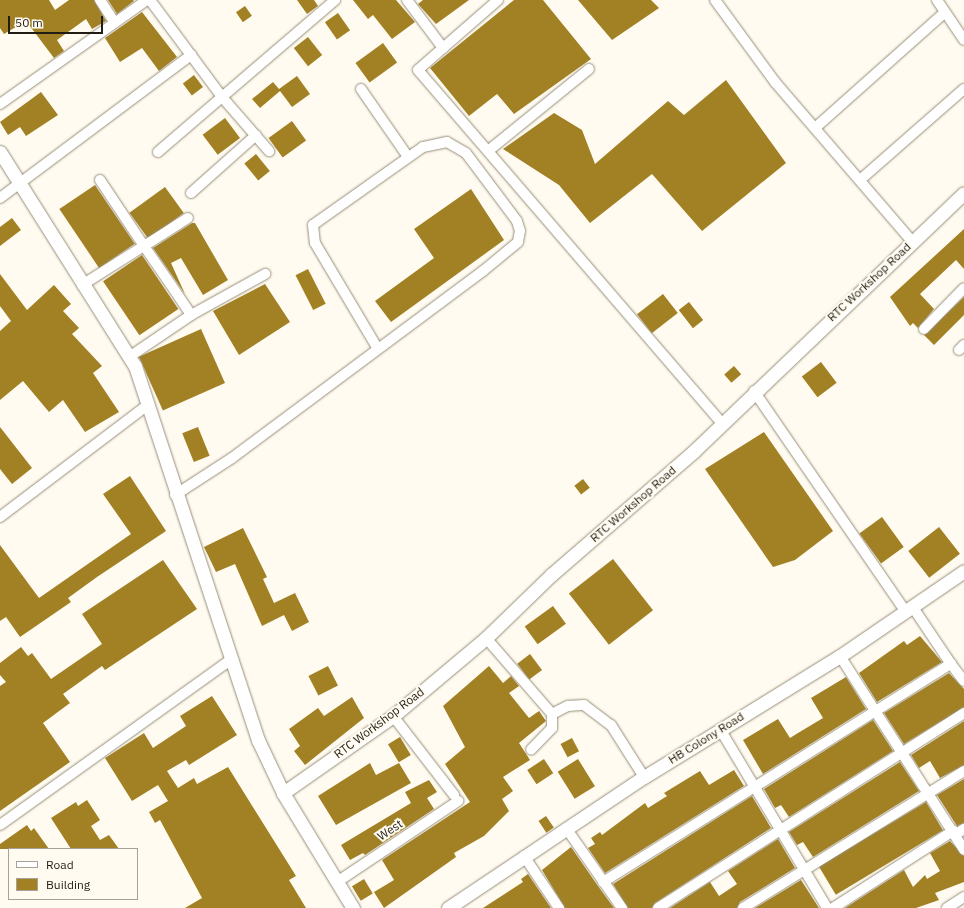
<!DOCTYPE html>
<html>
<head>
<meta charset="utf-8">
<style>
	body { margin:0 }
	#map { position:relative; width:964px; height:908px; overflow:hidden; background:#fffbf1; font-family:"IBM Plex Sans",sans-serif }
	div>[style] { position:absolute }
	.building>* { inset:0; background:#a28125; transform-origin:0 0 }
	.roads { filter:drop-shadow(0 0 1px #978e78) drop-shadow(0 0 1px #978e78) }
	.minor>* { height:10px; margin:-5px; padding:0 5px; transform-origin:5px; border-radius:5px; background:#fff }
	.tertiary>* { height:13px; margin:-6.5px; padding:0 6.5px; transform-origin:6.5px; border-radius:6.5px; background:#fff }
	span { translate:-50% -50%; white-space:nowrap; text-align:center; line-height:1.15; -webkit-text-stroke:4px #fffbf1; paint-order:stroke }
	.street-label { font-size:12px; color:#211d14 }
	.legend { position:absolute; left:8px; top:848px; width:130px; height:52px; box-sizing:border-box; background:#fffbf1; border:1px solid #a6a299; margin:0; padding:5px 7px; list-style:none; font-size:12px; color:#211d14 }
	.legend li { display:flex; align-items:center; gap:8px; height:20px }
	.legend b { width:20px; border:1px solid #a6a299 }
	.scale { position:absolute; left:8px; top:16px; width:95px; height:18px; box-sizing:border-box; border:2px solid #211d14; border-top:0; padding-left:5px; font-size:12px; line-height:14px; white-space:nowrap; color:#211d14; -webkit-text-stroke:3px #fffbf1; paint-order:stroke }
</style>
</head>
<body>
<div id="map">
	<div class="building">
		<i style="clip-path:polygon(0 0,49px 0,55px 10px,69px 0,94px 0,106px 21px,92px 29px,86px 19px,57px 40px,64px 51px,54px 58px,26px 21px,4px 34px,0 28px)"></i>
		<i style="clip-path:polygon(108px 0,133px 0,134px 1px,117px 14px)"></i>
		<i style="clip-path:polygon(297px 0,314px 0,318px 6px,307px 14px)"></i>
		<i style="clip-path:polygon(353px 0,396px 0,415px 22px,392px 39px,373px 15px,368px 19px)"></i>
		<i style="clip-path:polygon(423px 0,469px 0,436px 24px,418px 4px)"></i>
		<i style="clip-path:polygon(514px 0,543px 0,591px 59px,514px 114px,497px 94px,469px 116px,430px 68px)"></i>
		<i style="clip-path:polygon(578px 0,651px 0,659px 8px,612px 40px)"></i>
		<i style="left:245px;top:6px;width:12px;height:11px;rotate:55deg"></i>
		<i style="clip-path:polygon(142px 12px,177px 57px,159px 71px,142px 48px,120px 62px,105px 38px)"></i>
		<i style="left:338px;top:13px;width:21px;height:16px;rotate:55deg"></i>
		<i style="left:308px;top:37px;width:23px;height:18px;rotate:52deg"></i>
		<i style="left:383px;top:43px;width:24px;height:34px;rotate:54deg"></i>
		<i style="left:194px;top:75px;width:15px;height:14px;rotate:53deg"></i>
		<i style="clip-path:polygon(297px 76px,310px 94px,292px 107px,280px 91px,260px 108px,252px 99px,273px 82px,279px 89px)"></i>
		<i style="clip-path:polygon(726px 80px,786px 163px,702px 231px,652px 174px,590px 223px,559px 185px,503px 149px,554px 113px,582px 130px,595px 164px,668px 101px,684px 115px)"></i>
		<i style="clip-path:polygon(41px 92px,58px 115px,26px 136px,20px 127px,8px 135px,0 122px)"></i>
		<i style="left:225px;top:118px;width:25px;height:28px;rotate:53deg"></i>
		<i style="left:292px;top:121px;width:24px;height:29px;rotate:54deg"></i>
		<i style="left:256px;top:154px;width:22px;height:15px;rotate:51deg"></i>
		<i style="left:95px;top:185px;width:71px;height:43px;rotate:56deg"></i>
		<i style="left:165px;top:187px;width:32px;height:44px;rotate:54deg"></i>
		<i style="clip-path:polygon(471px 189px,504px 240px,391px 322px,375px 301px,434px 258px,414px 229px)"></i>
		<i style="clip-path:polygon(12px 218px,21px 230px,0 246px,0 227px)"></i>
		<i style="clip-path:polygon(192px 223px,195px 223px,228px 280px,203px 295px,181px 258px,171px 263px,185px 294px,153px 248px)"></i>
		<i style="clip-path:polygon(964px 229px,964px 269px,956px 260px,920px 294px,934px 309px,918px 328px,913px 323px,910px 326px,890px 297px)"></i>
		<i style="left:142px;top:255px;width:65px;height:47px;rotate:56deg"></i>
		<i style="left:308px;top:269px;width:39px;height:14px;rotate:63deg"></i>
		<i style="clip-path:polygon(0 274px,27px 310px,54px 285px,71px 304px,63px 311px,79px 328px,72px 334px,102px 366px,93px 373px,119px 412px,85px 432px,63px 400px,49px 412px,23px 381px,0 400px,0 331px,11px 321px,0 306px)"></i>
		<i style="clip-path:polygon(265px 284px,290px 322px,239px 355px,213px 311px)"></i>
		<i style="left:663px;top:294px;width:24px;height:33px;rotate:52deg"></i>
		<i style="clip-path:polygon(964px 297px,964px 315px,934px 345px,924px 335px)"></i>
		<i style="left:689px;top:302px;width:23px;height:13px;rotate:52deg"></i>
		<i style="left:201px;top:329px;width:59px;height:68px;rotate:66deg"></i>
		<i style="left:821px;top:362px;width:26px;height:24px;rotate:53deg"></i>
		<i style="left:734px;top:366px;width:11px;height:13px;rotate:49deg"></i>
		<i style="clip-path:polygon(0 427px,32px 468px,12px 484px,0 469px)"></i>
		<i style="left:198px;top:427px;width:31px;height:17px;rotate:68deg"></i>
		<i style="clip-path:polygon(764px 432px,833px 531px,795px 560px,773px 567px,705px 469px)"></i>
		<i style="clip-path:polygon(130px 476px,166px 531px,97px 577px,68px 598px,71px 602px,20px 637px,6px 617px,0 621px,0 545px,39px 598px,131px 534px,103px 494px)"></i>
		<i style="left:583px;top:479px;width:11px;height:11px;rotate:52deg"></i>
		<i style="left:882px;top:517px;width:37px;height:28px;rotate:54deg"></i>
		<i style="left:939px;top:527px;width:34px;height:39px;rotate:52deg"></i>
		<i style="clip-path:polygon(243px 528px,267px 577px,263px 579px,274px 603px,295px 593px,309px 622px,292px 631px,284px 615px,262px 626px,235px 564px,216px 572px,204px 547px)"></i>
		<i style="left:613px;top:559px;width:65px;height:56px;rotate:52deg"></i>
		<i style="clip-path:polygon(163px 560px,197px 609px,105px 670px,102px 666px,63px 694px,70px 703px,43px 723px,70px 762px,0 811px,0 686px,6px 682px,0 675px,0 663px,21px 647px,28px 656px,32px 653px,51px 679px,102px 644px,82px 614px)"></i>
		<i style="left:553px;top:606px;width:22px;height:35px;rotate:54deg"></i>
		<i style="clip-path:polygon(920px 636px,942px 662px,877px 702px,859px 673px,904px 641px,907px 645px)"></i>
		<i style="left:530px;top:654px;width:20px;height:16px;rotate:53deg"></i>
		<i style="left:328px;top:666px;width:22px;height:22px;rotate:63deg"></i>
		<i style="clip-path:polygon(489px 666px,503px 683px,511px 676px,519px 686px,509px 693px,529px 718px,539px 711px,546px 721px,519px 743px,530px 760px,503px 777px,513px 791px,502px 799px,509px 811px,484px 836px,454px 853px,456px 857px,384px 908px,374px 892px,394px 880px,382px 860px,470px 802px,445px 764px,465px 747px,443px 706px)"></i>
		<i style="clip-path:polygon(949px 673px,964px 689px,964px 707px,904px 744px,884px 713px)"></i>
		<i style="clip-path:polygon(846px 677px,866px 709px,763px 774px,743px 740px,778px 719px,790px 738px,798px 733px,823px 718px,811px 698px)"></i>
		<i style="clip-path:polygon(212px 696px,237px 735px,189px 765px,186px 760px,167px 771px,178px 788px,194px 778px,197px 784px,228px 767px,296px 876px,289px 880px,306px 908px,185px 908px,202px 898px,160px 820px,155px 823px,149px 812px,168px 801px,158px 785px,132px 801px,105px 758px,144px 733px,153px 748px,186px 726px,180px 716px)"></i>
		<i style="clip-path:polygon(352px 697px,364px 718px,305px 765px,294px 751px,300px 746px,289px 729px,318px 708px,324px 716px)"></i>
		<i style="clip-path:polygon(873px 720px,893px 751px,789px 817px,781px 805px,775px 808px,764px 789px)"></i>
		<i style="clip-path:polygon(964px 721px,964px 765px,940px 778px,930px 761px,919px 768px,911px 755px)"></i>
		<i style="left:400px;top:737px;width:21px;height:14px;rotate:59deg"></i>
		<i style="left:572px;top:738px;width:15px;height:13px;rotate:62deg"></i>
		<i style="left:544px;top:759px;width:17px;height:20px;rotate:57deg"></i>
		<i style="left:578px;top:759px;width:32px;height:24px;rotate:58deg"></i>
		<i style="clip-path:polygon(900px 762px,919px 791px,813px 857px,803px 842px,797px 845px,789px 832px)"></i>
		<i style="clip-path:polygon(370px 763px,376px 775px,399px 763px,411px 783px,336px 825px,318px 796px)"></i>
		<i style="clip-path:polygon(734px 770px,744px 786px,605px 873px,588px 848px,595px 844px,591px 838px,600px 832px,602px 835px,645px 803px,648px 808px,667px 796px,664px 793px,700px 771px,709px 785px)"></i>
		<i style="clip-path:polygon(964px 779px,964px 823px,957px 826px,937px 795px)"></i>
		<i style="clip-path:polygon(429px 780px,437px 792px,427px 798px,434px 809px,365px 855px,363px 853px,350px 860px,341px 845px,411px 803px,405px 792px)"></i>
		<i style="clip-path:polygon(752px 796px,771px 828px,655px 903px,652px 908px,628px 908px,613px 884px)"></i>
		<i style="clip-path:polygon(87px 800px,100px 820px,91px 826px,100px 840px,109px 835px,119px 849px,71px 849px,51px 818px,76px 802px,78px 806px)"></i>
		<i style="left:926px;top:802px;width:33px;height:125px;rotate:59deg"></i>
		<i style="left:546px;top:816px;width:14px;height:9px;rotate:56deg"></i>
		<i style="clip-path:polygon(27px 825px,31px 831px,34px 828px,49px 849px,0 849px,0 844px)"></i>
		<i style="clip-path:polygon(778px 839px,795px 868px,740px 902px,737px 908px,670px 908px,710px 882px,719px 896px,737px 884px,728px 871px)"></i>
		<i style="clip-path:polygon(950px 841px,964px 856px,964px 882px,935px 893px,939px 900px,916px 908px,845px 908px,904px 870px,913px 887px,925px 875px,927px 879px,940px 871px,930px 853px)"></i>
		<i style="clip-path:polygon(571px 847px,598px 886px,614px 908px,565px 908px,542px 870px)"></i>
		<i style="clip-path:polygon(528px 874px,551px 908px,483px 908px,523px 882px,521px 879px)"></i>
		<i style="left:364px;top:879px;width:17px;height:14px;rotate:59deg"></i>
		<i style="clip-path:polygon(801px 880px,819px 908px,755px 908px)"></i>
	</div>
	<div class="roads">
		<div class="minor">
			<i style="left:100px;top:0;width:27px;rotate:57deg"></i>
			<i style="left:150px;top:0;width:121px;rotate:53.4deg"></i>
			<i style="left:222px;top:97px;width:149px;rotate:-40.6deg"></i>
			<i style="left:407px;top:0;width:60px;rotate:53.1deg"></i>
			<i style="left:443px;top:48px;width:33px;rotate:139deg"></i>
			<i style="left:418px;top:70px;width:464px;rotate:49.3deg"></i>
			<i style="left:715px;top:0;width:102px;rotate:53.8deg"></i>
			<i style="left:775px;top:82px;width:210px;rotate:49.3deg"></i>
			<i style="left:937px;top:0;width:48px;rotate:56deg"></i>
			<i style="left:443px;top:48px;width:73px;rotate:-41.1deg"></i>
			<i style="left:361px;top:89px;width:83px;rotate:55.3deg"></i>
			<i style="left:0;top:104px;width:180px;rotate:-35.3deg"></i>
			<i style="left:815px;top:128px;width:174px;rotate:-41.7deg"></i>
			<i style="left:488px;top:151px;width:130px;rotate:-39.1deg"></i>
			<i style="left:158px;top:152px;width:84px;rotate:-40.7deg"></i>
			<i style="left:222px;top:97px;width:72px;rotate:49deg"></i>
			<i style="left:100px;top:180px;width:79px;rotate:56.3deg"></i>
			<i style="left:144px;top:246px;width:52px;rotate:-32.5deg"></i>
			<i style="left:860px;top:180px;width:138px;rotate:-41.2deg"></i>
			<i style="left:191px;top:193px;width:87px;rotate:-41.7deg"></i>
			<i style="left:0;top:198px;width:239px;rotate:-36.8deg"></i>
			<i style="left:82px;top:285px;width:73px;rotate:-32.2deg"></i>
			<i style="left:144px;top:246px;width:47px;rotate:55.3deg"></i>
			<i style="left:171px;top:285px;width:36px;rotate:56deg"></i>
			<i style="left:191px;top:315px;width:75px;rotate:145.9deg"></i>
			<i style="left:191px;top:315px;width:85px;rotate:-29deg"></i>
			<i style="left:924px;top:329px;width:57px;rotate:-45.7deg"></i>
			<i style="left:959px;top:350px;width:7px;rotate:-45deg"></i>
			<i style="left:754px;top:391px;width:267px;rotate:55.5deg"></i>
			<i style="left:175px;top:495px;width:68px;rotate:-33deg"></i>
			<i style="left:232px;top:458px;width:313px;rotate:-36.7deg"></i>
			<i style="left:483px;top:271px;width:45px;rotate:-39.6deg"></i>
			<i style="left:518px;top:242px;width:11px;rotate:-80deg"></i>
			<i style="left:520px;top:231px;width:10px;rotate:-107deg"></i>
			<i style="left:517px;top:221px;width:85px;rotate:-126.9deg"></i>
			<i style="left:466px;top:153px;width:22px;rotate:-150deg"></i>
			<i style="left:447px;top:142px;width:25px;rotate:168deg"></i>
			<i style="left:423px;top:147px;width:135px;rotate:144.7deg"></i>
			<i style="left:313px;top:225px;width:18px;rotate:84deg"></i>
			<i style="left:315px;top:243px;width:123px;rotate:59.3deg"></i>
			<i style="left:0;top:517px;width:187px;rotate:-37.2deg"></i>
			<i style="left:912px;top:606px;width:70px;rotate:56.1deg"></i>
			<i style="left:486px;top:638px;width:101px;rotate:49deg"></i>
			<i style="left:552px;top:714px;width:14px;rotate:90deg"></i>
			<i style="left:552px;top:728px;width:30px;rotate:134deg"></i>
			<i style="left:840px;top:656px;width:230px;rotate:57.4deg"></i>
			<i style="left:552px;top:714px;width:18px;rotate:-27deg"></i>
			<i style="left:568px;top:706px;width:16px;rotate:-4deg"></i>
			<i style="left:584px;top:705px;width:34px;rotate:37deg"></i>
			<i style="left:611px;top:725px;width:62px;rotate:57.6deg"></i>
			<i style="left:393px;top:716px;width:100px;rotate:52.3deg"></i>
			<i style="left:720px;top:729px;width:209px;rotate:59.1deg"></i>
			<i style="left:0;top:825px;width:282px;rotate:-35.6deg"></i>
			<i style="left:566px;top:828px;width:98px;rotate:55deg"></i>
			<i style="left:955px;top:835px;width:11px;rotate:-34deg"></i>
			<i style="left:524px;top:856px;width:63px;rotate:56.1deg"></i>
			<i style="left:337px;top:882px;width:146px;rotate:-33.8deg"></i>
			<i style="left:603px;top:882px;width:411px;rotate:-32.1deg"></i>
			<i style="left:951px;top:664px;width:21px;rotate:53deg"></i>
			<i style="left:658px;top:908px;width:363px;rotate:-32.5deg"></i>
			<i style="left:743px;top:908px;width:260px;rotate:-31.8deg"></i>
			<i style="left:833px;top:908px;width:143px;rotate:-32.7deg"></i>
			<i style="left:947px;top:908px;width:20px;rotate:-33deg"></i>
		</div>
		<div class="tertiary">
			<i style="left:0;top:152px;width:253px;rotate:57.8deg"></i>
			<i style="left:135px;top:366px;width:394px;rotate:71.8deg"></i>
			<i style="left:258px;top:740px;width:59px;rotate:64.7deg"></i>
			<i style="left:283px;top:793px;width:135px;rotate:58.7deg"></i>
			<i style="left:283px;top:793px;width:134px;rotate:-35deg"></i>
			<i style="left:393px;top:716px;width:121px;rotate:-40deg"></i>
			<i style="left:486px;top:638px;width:91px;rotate:-44.1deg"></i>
			<i style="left:551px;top:575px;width:189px;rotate:-40.9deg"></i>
			<i style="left:694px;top:451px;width:373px;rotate:-43.7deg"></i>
			<i style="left:448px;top:908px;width:236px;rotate:-33.8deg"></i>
			<i style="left:644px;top:777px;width:230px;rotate:-31.7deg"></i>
			<i style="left:840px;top:656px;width:150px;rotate:-34.4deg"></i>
		</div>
	</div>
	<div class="street-label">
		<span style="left:869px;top:282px;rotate:-43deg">RTC Workshop Road</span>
		<span style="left:633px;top:504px;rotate:-41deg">RTC Workshop Road</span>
		<span style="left:379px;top:723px;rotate:-37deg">RTC Workshop Road</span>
		<span style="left:706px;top:738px;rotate:-32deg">HB Colony Road</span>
		<span style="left:390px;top:830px;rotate:-34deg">West</span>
	</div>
	<ul class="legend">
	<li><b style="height:5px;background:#fff"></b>Road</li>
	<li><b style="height:11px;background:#a28125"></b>Building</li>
	</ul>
	<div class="scale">50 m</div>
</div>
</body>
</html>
